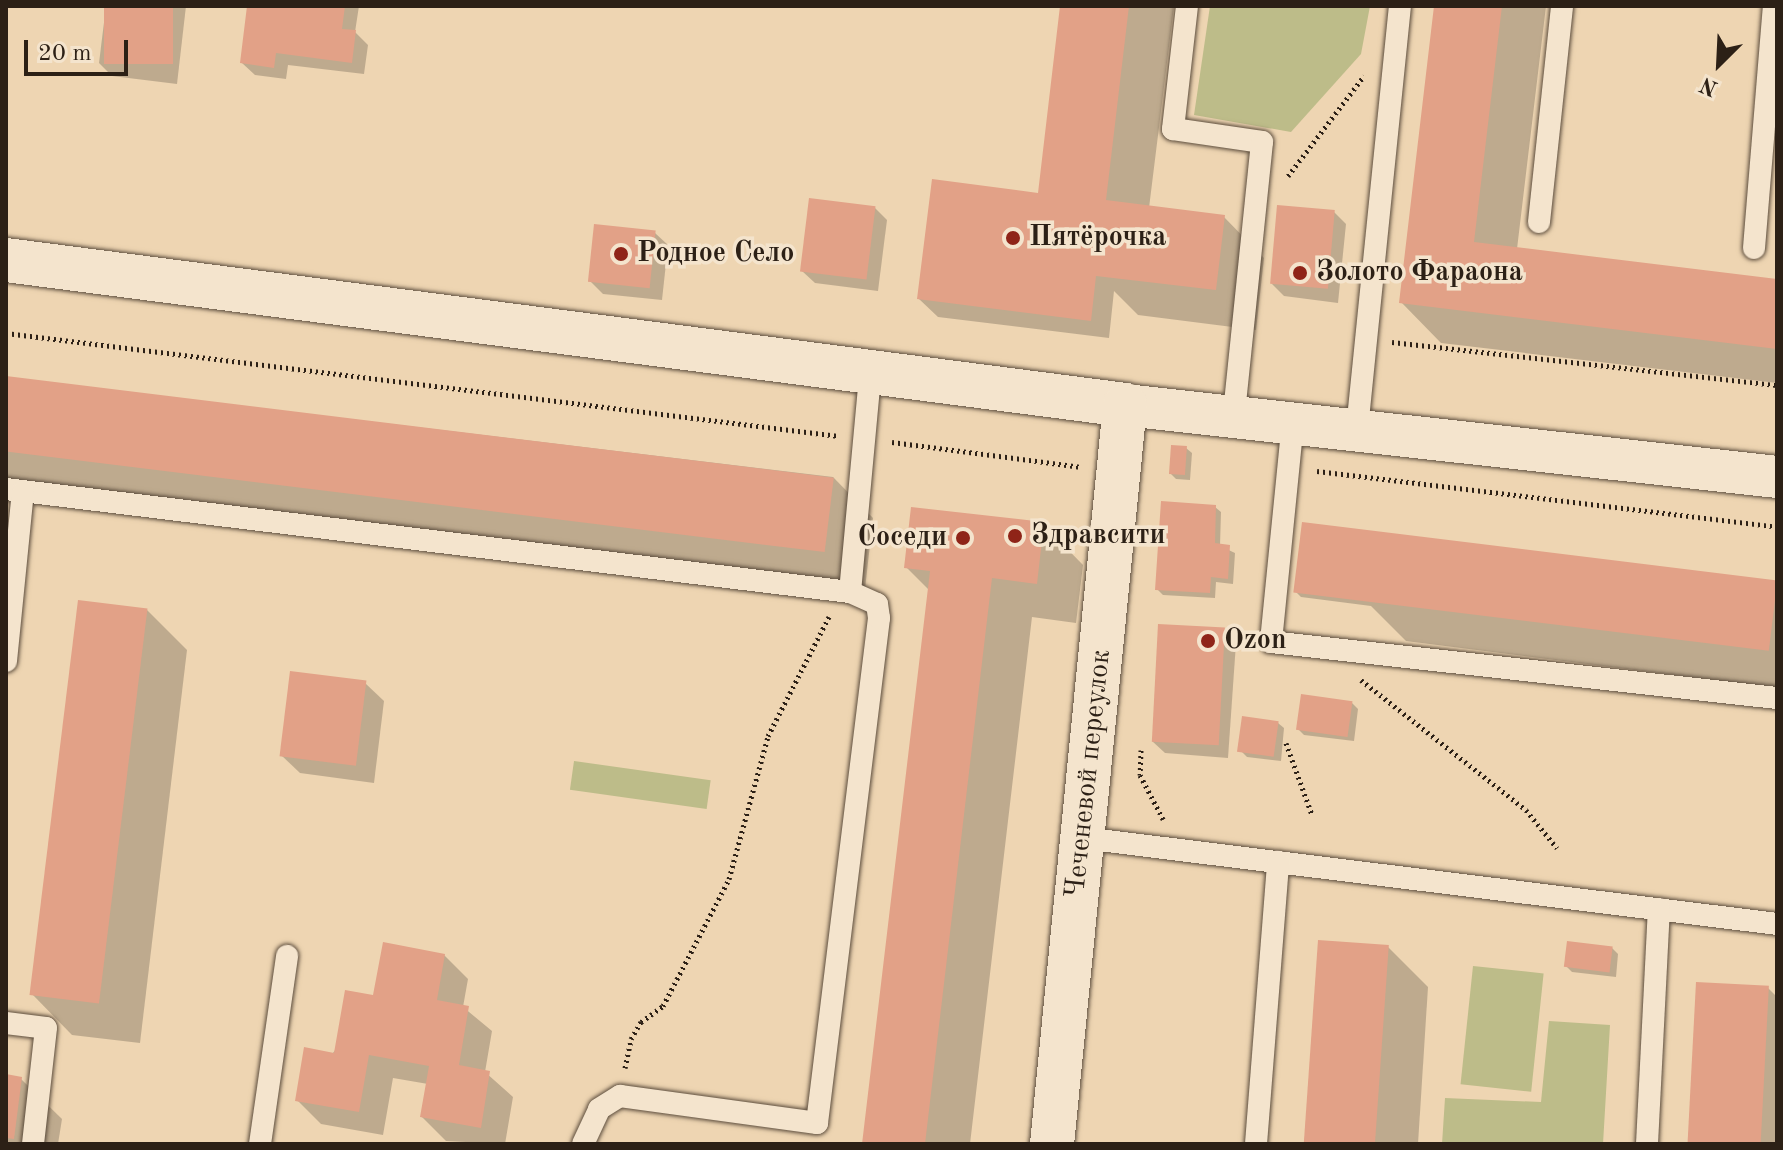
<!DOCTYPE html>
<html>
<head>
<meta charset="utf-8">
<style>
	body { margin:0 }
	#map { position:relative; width:1783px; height:1150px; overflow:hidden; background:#eed5b2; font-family:"Old Standard TT",serif }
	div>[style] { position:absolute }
	.green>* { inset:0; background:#bdbc89; transform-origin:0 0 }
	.shadow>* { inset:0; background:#0003 }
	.building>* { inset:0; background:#e2a187; transform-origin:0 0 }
	.path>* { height:5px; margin-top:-2.5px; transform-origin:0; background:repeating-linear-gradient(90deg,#2c2016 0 2px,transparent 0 6px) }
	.roads { filter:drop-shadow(0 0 2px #5c4d3d) drop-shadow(0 0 2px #5c4d3d) }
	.lane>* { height:22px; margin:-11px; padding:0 11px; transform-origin:11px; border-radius:11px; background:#f4e4cd }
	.street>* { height:42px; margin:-21px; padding:0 21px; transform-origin:21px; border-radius:21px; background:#f4e4cd }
	.secondary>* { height:44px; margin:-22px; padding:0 22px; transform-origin:22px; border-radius:22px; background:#f4e4cd }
	.dots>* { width:22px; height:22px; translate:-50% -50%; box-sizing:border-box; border:4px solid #f4e4cd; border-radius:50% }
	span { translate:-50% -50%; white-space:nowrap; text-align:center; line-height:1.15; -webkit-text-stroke:7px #f4e4cd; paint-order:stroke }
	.poi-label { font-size:28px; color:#2c2016; font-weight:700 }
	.left { translate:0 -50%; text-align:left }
	.right { translate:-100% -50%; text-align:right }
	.street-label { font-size:28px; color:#2c2016 }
	.frame { position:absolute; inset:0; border:8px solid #2c2016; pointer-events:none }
	.north { position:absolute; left:1679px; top:24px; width:80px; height:80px; -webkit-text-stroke:6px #f4e4cd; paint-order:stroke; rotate:204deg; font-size:22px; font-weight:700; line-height:32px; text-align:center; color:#2c2016 }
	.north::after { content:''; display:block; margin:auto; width:28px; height:36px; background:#2c2016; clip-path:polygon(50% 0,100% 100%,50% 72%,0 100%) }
	.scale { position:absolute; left:24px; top:40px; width:104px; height:36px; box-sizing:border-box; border:4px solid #2c2016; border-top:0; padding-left:10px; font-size:24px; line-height:28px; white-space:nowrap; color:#2c2016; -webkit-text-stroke:6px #f4e4cd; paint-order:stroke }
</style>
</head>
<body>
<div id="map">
	<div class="green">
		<i style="clip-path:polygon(1210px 6px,1370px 6px,1361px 54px,1291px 132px,1194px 115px)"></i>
		<i style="left:574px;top:761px;width:138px;height:29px;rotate:8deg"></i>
		<i style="left:1473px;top:966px;width:71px;height:119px;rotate:6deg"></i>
		<i style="clip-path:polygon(1549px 1021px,1610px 1025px,1603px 1144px,1442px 1144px,1445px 1098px,1541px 1102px)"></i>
	</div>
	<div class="shadow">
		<i style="clip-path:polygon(106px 6px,186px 6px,177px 84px,112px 76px,99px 63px)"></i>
		<i style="clip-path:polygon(249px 6px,359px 6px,355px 32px,368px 45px,364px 74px,288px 65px,286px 79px,255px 75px,242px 63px)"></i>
		<i style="clip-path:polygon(1062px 6px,1174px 6px,1149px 208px,1224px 217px,1264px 258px,1256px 330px,1138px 315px,1114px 291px,1109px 338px,938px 317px,919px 299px,1040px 194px)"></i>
		<i style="clip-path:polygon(1436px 6px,1546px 6px,1517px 249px,1777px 281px,1777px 383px,1441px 343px,1401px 302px)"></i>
		<i style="clip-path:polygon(875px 208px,887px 220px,878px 291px,815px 283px,802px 271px)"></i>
		<i style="clip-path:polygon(1334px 212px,1346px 224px,1338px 303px,1284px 296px,1272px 284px)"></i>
		<i style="clip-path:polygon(655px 233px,668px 245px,662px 300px,603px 294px,590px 281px)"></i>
		<i style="clip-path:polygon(6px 378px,833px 477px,873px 518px,865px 589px,6px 484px)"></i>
		<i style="clip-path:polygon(1186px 448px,1192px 453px,1190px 480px,1176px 479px,1170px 473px)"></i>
		<i style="clip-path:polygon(1215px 507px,1221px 512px,1220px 546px,1235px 553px,1233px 584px,1216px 582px,1215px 598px,1163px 595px,1157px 589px)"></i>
		<i style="clip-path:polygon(1043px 524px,1083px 565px,1076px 623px,1032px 617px,970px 1144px,864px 1144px,929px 590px,906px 567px)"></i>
		<i style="clip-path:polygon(1777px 584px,1777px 688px,1406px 641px,1371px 606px,1301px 597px,1295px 591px)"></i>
		<i style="clip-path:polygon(147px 610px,187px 650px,140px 1043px,72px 1035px,32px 994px)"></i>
		<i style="clip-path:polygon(1224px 630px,1236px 643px,1228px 758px,1165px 753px,1152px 741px)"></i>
		<i style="clip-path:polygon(365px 683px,384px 701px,374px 783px,300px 773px,281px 755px)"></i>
		<i style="clip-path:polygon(1352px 703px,1358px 709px,1354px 741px,1304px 735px,1298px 729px)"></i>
		<i style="clip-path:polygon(1278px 723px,1284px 728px,1281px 761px,1247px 757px,1241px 751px)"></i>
		<i style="clip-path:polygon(1388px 947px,1428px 987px,1418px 1144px,1307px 1144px)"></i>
		<i style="clip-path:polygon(1612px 948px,1618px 954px,1616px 977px,1572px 972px,1566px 966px)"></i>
		<i style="clip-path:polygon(444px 955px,468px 979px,463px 1007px,492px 1031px,485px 1072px,513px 1097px,505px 1144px,446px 1141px,422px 1117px,428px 1084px,393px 1078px,383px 1135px,321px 1124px,297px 1100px,375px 998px)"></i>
		<i style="clip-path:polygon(1768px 988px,1777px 997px,1777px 1144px,1690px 1144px)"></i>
		<i style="clip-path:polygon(6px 1076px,21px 1079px,62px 1119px,58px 1144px,6px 1144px)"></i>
	</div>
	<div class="building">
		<i style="left:104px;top:6px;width:69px;height:58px"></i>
		<i style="clip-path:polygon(247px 6px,345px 6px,342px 29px,356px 30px,352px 63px,276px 53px,274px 68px,240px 63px)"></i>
		<i style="clip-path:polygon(1060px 6px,1129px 6px,1106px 200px,1225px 215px,1216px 290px,1096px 276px,1091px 321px,917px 299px,932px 179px,1038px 193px)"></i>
		<i style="clip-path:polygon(1434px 6px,1502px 6px,1474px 242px,1777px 279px,1777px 349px,1399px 303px)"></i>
		<i style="left:809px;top:198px;width:67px;height:74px;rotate:7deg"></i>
		<i style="left:1277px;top:205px;width:58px;height:79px;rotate:5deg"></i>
		<i style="left:594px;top:224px;width:62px;height:58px;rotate:6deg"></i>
		<i style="left:6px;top:376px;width:834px;height:75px;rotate:7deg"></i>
		<i style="left:1171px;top:445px;width:16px;height:29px;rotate:4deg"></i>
		<i style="clip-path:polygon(1161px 501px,1216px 505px,1215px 543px,1230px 545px,1228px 579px,1211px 577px,1210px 593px,1155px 590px)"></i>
		<i style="clip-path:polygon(911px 507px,1044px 522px,1037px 584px,992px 578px,925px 1144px,862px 1144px,930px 571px,904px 568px)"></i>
		<i style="left:1302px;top:522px;width:479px;height:71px;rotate:7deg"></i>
		<i style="left:78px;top:600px;width:70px;height:398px;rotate:7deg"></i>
		<i style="left:1158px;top:624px;width:67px;height:118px;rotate:3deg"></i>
		<i style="left:290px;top:671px;width:77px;height:86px;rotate:7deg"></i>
		<i style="left:1301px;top:694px;width:52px;height:36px;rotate:8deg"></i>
		<i style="left:1242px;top:716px;width:37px;height:36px;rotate:8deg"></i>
		<i style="left:1318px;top:940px;width:71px;height:204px;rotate:4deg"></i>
		<i style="left:1567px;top:941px;width:46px;height:26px;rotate:7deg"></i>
		<i style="clip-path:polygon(383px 942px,445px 954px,437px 1000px,469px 1006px,459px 1065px,490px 1071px,481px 1128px,420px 1117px,429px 1066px,369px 1055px,359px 1112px,295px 1101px,304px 1047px,334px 1053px,345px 990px,373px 995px)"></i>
		<i style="left:1696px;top:982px;width:73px;height:162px;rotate:3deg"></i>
		<i style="clip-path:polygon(6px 1074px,22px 1077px,14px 1139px,6px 1138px)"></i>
	</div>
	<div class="path">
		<i style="left:1288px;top:176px;width:126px;rotate:-52.8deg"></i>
		<i style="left:6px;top:333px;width:839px;rotate:7.05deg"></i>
		<i style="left:1392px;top:342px;width:387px;rotate:6.4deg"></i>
		<i style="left:892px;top:442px;width:191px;rotate:7.5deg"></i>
		<i style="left:1317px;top:471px;width:463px;rotate:6.9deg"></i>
		<i style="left:1361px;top:680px;width:210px;rotate:38.2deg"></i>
		<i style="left:1526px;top:810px;width:49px;rotate:50.8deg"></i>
		<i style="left:1286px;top:743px;width:77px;rotate:70.1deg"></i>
		<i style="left:1141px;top:750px;width:25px;rotate:92deg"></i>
		<i style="left:1140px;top:775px;width:50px;rotate:62.4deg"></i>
		<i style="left:625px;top:1068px;width:30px;rotate:-78deg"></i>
		<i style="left:631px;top:1039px;width:20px;rotate:-60deg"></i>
		<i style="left:641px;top:1022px;width:27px;rotate:-36deg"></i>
		<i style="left:663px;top:1006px;width:143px;rotate:-62.5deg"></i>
		<i style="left:729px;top:879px;width:148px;rotate:-74.7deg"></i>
		<i style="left:768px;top:736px;width:134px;rotate:-62.9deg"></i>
	</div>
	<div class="roads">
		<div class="lane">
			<i style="left:1187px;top:6px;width:124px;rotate:96.5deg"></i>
			<i style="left:1173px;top:129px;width:90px;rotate:8.3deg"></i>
			<i style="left:1262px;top:142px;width:273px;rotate:95.9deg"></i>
			<i style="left:1539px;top:222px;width:217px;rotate:-83.9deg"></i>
			<i style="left:1754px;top:248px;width:243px;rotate:-85.3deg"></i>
			<i style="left:1293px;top:421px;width:222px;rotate:95.7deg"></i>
			<i style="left:1271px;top:642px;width:509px;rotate:6.32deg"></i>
			<i style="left:1357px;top:429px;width:425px;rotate:-84.2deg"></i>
			<i style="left:6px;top:489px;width:850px;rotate:6.96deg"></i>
			<i style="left:6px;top:661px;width:170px;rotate:-84.3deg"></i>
			<i style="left:1083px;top:838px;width:699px;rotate:7.06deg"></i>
			<i style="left:6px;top:1023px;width:40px;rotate:7.1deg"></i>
			<i style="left:46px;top:1028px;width:117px;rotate:96.4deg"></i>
			<i style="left:260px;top:1144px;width:190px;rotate:-81.8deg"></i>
			<i style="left:583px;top:1144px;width:38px;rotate:-65deg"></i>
			<i style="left:599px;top:1109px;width:25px;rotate:-32deg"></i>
			<i style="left:620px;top:1096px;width:199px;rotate:7.8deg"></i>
			<i style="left:817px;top:1123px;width:509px;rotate:-83deg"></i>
			<i style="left:879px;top:618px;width:14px;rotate:-98deg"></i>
			<i style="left:877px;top:604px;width:30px;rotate:-156deg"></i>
			<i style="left:850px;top:592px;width:218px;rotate:-84.7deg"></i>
			<i style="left:1256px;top:1144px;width:283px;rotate:-85.5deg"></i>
			<i style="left:1647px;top:1144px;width:235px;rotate:-87.1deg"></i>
		</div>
		<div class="street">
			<i style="left:1125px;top:405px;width:656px;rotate:6.3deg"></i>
		</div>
		<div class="secondary">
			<i style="left:6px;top:260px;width:1128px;rotate:7.38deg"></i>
			<i style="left:1125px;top:405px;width:743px;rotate:95.64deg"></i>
		</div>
	</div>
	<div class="dots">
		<i style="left:1013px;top:238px;background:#8f2418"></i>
		<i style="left:621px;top:254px;background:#8f2418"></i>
		<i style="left:1300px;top:273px;background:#8f2418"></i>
		<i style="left:1015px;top:536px;background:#8f2418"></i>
		<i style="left:963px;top:538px;background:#8f2418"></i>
		<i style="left:1208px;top:641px;background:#8f2418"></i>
	</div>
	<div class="poi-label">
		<span class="left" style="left:1029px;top:238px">Пятёрочка</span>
		<span class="left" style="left:637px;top:254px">Родное Село</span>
		<span class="left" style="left:1316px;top:273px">Золото Фараона</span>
		<span class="left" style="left:1031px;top:536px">Здравсити</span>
		<span class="right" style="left:947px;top:538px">Соседи</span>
		<span class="left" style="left:1224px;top:641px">Ozon</span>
	</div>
	<div class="street-label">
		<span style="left:1089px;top:774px;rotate:-84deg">Чеченевой переулок</span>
	</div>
	<div class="frame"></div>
	<div class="north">N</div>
	<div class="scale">20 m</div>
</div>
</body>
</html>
